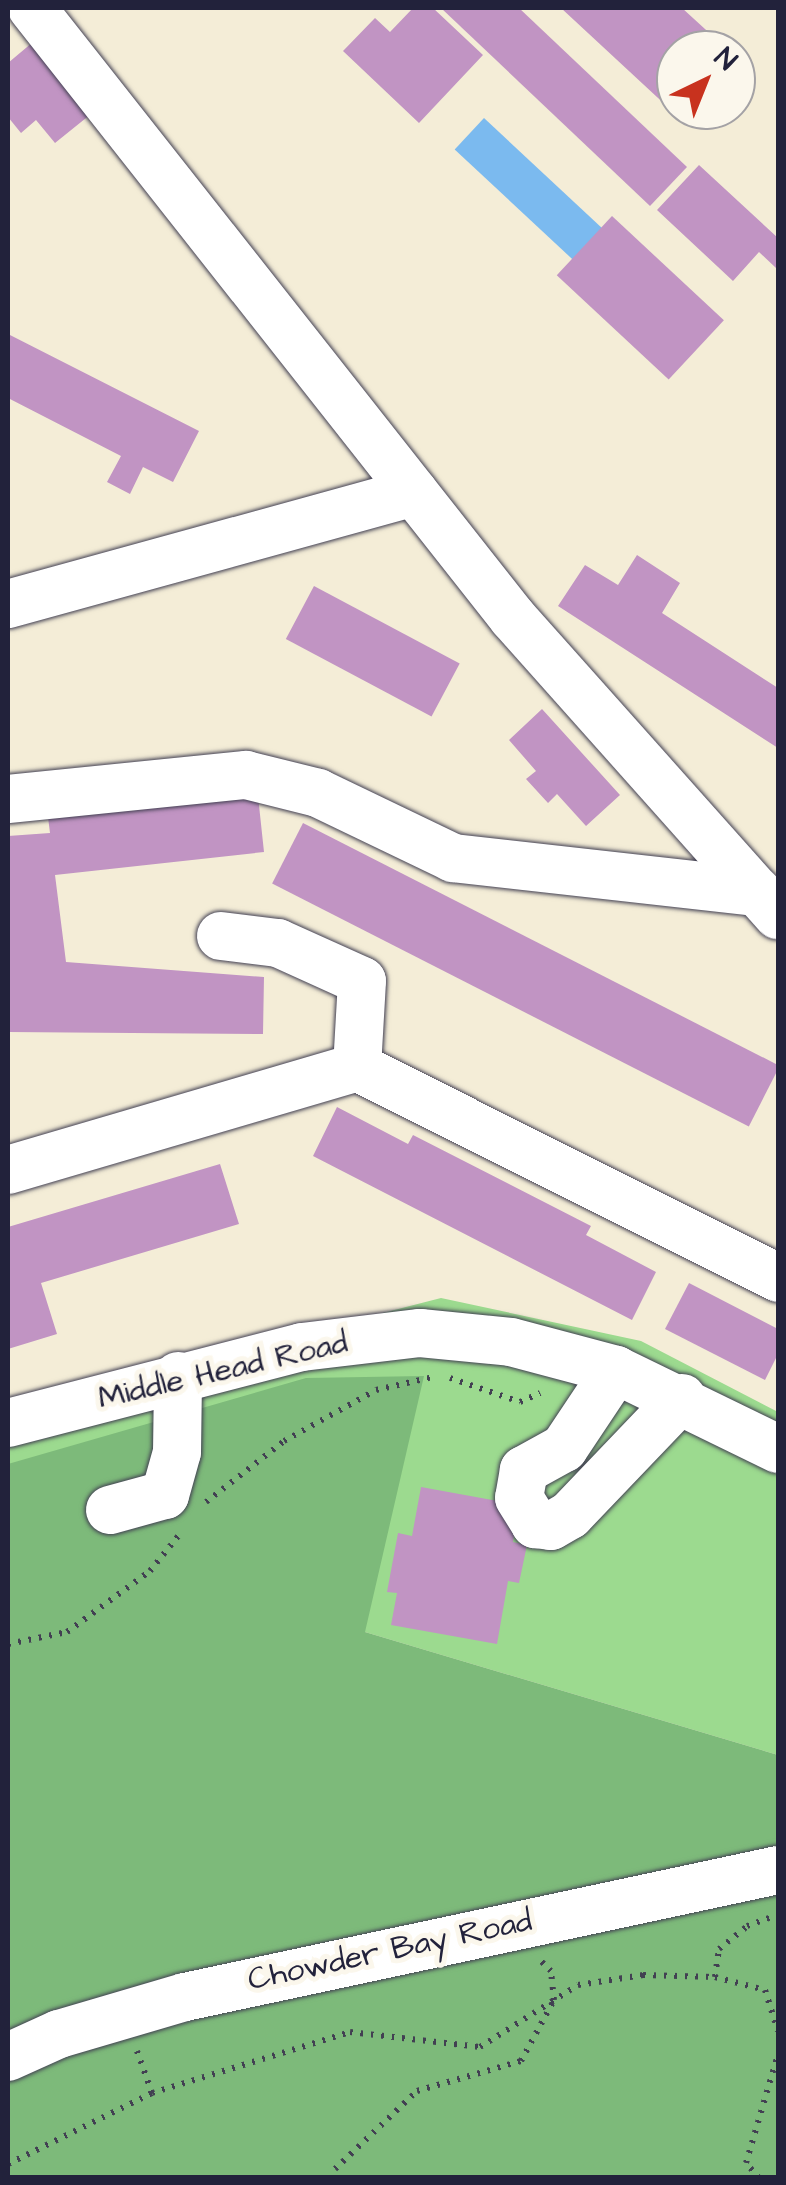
<!DOCTYPE html>
<html>
<head>
<meta charset="utf-8">
<style>
	body { margin:0 }
	#map { position:relative; width:786px; height:2185px; overflow:hidden; background:#f4edd7; font-family:"Architects Daughter",sans-serif }
	div>[style] { position:absolute }
	.green>* { inset:0; background:#9cda8f }
	.forest>* { inset:0; background:#7dba7a }
	.water>* { inset:0; background:#7bbaef; transform-origin:0 0 }
	.building>* { inset:0; background:#c194c3; transform-origin:0 0 }
	.path>* { height:6px; margin-top:-3px; transform-origin:0; background:repeating-linear-gradient(90deg,#424052 0 2.5px,transparent 0 10.5px) }
	.roads { filter:drop-shadow(0 0 2px #424052) drop-shadow(0 0 2px #424052) }
	.minor>* { height:48px; margin:-24px; padding:0 24px; transform-origin:24px; border-radius:24px; background:#fff }
	span { translate:-50% -50%; white-space:nowrap; text-align:center; line-height:1.15; -webkit-text-stroke:10px #fbf7ec; paint-order:stroke }
	.street-label { font-size:32px; color:#22223b }
	.frame { position:absolute; inset:0; border:10px solid #22223b; pointer-events:none }
	.north { position:absolute; left:656px; top:30px; width:100px; height:100px; box-sizing:border-box; background:#fbf7ec; border:2px solid #a4a2a5; border-radius:50%; rotate:43deg; font-size:28px; font-weight:700; line-height:40px; text-align:center; color:#22223b }
	.north::after { content:''; display:block; margin:auto; width:35px; height:45px; background:#c8321e; clip-path:polygon(50% 0,100% 100%,50% 72%,0 100%) }
</style>
</head>
<body>
<div id="map">
	<div class="green">
		<i style="clip-path:polygon(441px 1298px,641px 1341px,778px 1412px,778px 1755px,365px 1632px,8px 1698px,8px 1409px)"></i>
	</div>
	<div class="forest">
		<i style="clip-path:polygon(424px 1376px,365px 1632px,778px 1755px,778px 2177px,8px 2178px,8px 1464px,306px 1378px)"></i>
	</div>
	<div class="water">
		<i style="left:484px;top:118px;width:212px;height:43px;rotate:43deg"></i>
	</div>
	<div class="building">
		<i style="clip-path:polygon(413px 8px,433px 8px,483px 55px,419px 123px,343px 51px,375px 18px,390px 32px)"></i>
		<i style="clip-path:polygon(441px 8px,519px 8px,687px 167px,650px 206px)"></i>
		<i style="clip-path:polygon(561px 8px,682px 8px,728px 50px,676px 50px,676px 110px,697px 110px,685px 123px)"></i>
		<i style="clip-path:polygon(33px 42px,91px 114px,55px 143px,36px 120px,21px 133px,8px 117px,8px 63px)"></i>
		<i style="clip-path:polygon(699px 165px,778px 238px,776px 268px,759px 252px,733px 281px,657px 210px)"></i>
		<i style="left:612px;top:216px;width:153px;height:81px;rotate:43deg"></i>
		<i style="clip-path:polygon(8px 334px,199px 431px,173px 482px,143px 467px,130px 494px,107px 482px,121px 456px,8px 398px)"></i>
		<i style="clip-path:polygon(637px 555px,680px 583px,662px 613px,778px 688px,778px 748px,558px 606px,585px 565px,618px 585px)"></i>
		<i style="left:314px;top:586px;width:165px;height:60px;rotate:28deg"></i>
		<i style="clip-path:polygon(542px 709px,620px 795px,586px 826px,557px 794px,548px 803px,526px 779px,536px 771px,509px 740px)"></i>
		<i style="clip-path:polygon(258px 796px,264px 852px,55px 875px,66px 962px,264px 977px,263px 1034px,8px 1032px,8px 836px,50px 833px,48px 817px)"></i>
		<i style="left:303px;top:823px;width:535px;height:68px;rotate:27deg"></i>
		<i style="clip-path:polygon(337px 1107px,408px 1144px,413px 1135px,591px 1226px,586px 1235px,656px 1272px,632px 1320px,313px 1156px)"></i>
		<i style="clip-path:polygon(220px 1164px,239px 1224px,41px 1283px,57px 1334px,8px 1349px,8px 1227px)"></i>
		<i style="clip-path:polygon(689px 1283px,778px 1329px,778px 1354px,765px 1380px,665px 1329px)"></i>
		<i style="clip-path:polygon(421px 1487px,519px 1505px,513px 1542px,527px 1545px,519px 1583px,508px 1581px,497px 1644px,391px 1625px,397px 1593px,387px 1592px,398px 1533px,412px 1536px)"></i>
	</div>
	<div class="path">
		<i style="left:450px;top:1378px;width:74px;rotate:18.9deg"></i>
		<i style="left:520px;top:1402px;width:22px;rotate:-24deg"></i>
		<i style="left:206px;top:1502px;width:99px;rotate:-38deg"></i>
		<i style="left:284px;top:1441px;width:105px;rotate:-29deg"></i>
		<i style="left:376px;top:1390px;width:58px;rotate:-12.8deg"></i>
		<i style="left:8px;top:1644px;width:60px;rotate:-11.5deg"></i>
		<i style="left:67px;top:1632px;width:103px;rotate:-36.3deg"></i>
		<i style="left:150px;top:1571px;width:46px;rotate:-51.1deg"></i>
		<i style="left:715px;top:1977px;width:28px;rotate:-82deg"></i>
		<i style="left:719px;top:1949px;width:36px;rotate:-39deg"></i>
		<i style="left:747px;top:1926px;width:33px;rotate:-20deg"></i>
		<i style="left:137px;top:2051px;width:45px;rotate:70.3deg"></i>
		<i style="left:8px;top:2164px;width:161px;rotate:-26.2deg"></i>
		<i style="left:152px;top:2093px;width:207px;rotate:-17.1deg"></i>
		<i style="left:350px;top:2032px;width:131px;rotate:6.6deg"></i>
		<i style="left:480px;top:2047px;width:116px;rotate:-32.3deg"></i>
		<i style="left:578px;top:1985px;width:66px;rotate:-8.7deg"></i>
		<i style="left:643px;top:1975px;width:72px;rotate:1.6deg"></i>
		<i style="left:715px;top:1977px;width:52px;rotate:14.6deg"></i>
		<i style="left:765px;top:1990px;width:43px;rotate:72.4deg"></i>
		<i style="left:336px;top:2178px;width:9px;rotate:-96deg"></i>
		<i style="left:335px;top:2169px;width:113px;rotate:-43.6deg"></i>
		<i style="left:417px;top:2091px;width:108px;rotate:-16.1deg"></i>
		<i style="left:521px;top:2061px;width:69px;rotate:-61.6deg"></i>
		<i style="left:554px;top:2000px;width:29px;rotate:-96deg"></i>
		<i style="left:551px;top:1971px;width:14px;rotate:-135deg"></i>
		<i style="left:759px;top:2178px;width:20px;rotate:-131deg"></i>
		<i style="left:746px;top:2163px;width:114px;rotate:-73.6deg"></i>
	</div>
	<div class="roads">
		<div class="minor">
			<i style="left:32px;top:8px;width:777px;rotate:51.74deg"></i>
			<i style="left:513px;top:618px;width:398px;rotate:48.3deg"></i>
			<i style="left:8px;top:604px;width:421px;rotate:-15.4deg"></i>
			<i style="left:8px;top:799px;width:239px;rotate:-5.8deg"></i>
			<i style="left:246px;top:775px;width:74px;rotate:14deg"></i>
			<i style="left:318px;top:793px;width:150px;rotate:25.7deg"></i>
			<i style="left:453px;top:858px;width:307px;rotate:6.4deg"></i>
			<i style="left:221px;top:936px;width:57px;rotate:7deg"></i>
			<i style="left:278px;top:943px;width:92px;rotate:24.3deg"></i>
			<i style="left:362px;top:981px;width:86px;rotate:93.3deg"></i>
			<i style="left:8px;top:1170px;width:364px;rotate:-16.4deg"></i>
			<i style="left:357px;top:1067px;width:471px;rotate:26.6deg"></i>
			<i style="left:616px;top:1370px;width:94px;rotate:123.7deg"></i>
			<i style="left:564px;top:1448px;width:46px;rotate:151.2deg"></i>
			<i style="left:524px;top:1470px;width:28px;rotate:100deg"></i>
			<i style="left:519px;top:1498px;width:31px;rotate:58deg"></i>
			<i style="left:535px;top:1524px;width:16px;rotate:7deg"></i>
			<i style="left:551px;top:1526px;width:22px;rotate:-30deg"></i>
			<i style="left:570px;top:1515px;width:162px;rotate:-46.3deg"></i>
			<i style="left:8px;top:1423px;width:304px;rotate:-14.5deg"></i>
			<i style="left:302px;top:1347px;width:119px;rotate:-6.8deg"></i>
			<i style="left:420px;top:1333px;width:91px;rotate:5.6deg"></i>
			<i style="left:511px;top:1342px;width:109px;rotate:14.9deg"></i>
			<i style="left:616px;top:1370px;width:180px;rotate:26deg"></i>
			<i style="left:110px;top:1510px;width:57px;rotate:-15.3deg"></i>
			<i style="left:165px;top:1495px;width:45px;rotate:-74.4deg"></i>
			<i style="left:177px;top:1452px;width:76px;rotate:-89.2deg"></i>
			<i style="left:8px;top:2057px;width:56px;rotate:-24.3deg"></i>
			<i style="left:59px;top:2034px;width:131px;rotate:-16.4deg"></i>
			<i style="left:185px;top:1997px;width:606px;rotate:-12.09deg"></i>
		</div>
	</div>
	<div class="street-label">
		<span style="left:223px;top:1371px;rotate:-13deg">Middle Head Road</span>
		<span style="left:390px;top:1951px;rotate:-12deg">Chowder Bay Road</span>
	</div>
	<div class="frame"></div>
	<div class="north">N</div>
</div>
</body>
</html>
